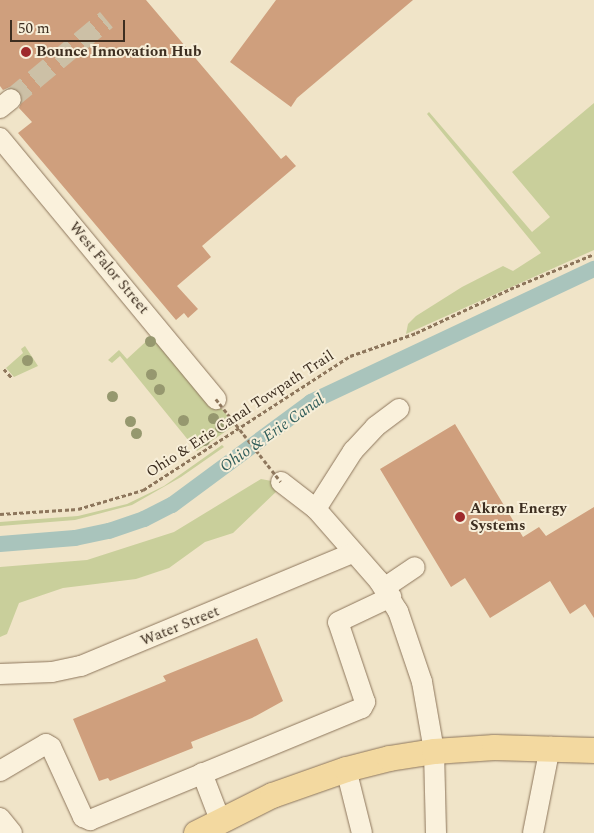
<!DOCTYPE html>
<html>
<head>
<meta charset="utf-8">
<style>
	body { margin:0 }
	#map { position:relative; width:594px; height:833px; overflow:hidden; background:#f0e4c8; font-family:Spectral,serif }
	div>[style] { position:absolute }
	.green>* { inset:0; background:#c9cf9b }
	.canal>* { height:16px; margin:-8px; padding:0 8px; transform-origin:8px; border-radius:8px; background:#a9c4bc }
	.building>* { inset:0; background:#cf9f7d }
	.minor-tunnel>* { height:20px; margin-top:-10px; transform-origin:0; background:repeating-linear-gradient(90deg,#ccc0a6 0 20px,transparent 0 30px) }
	.path>* { height:2.5px; margin-top:-1.25px; transform-origin:0; background:repeating-linear-gradient(90deg,#8d765c 0 4px,transparent 0 6.5px) }
	.roads { filter:drop-shadow(0 0 1px #8d765c) drop-shadow(0 0 1px #8d765c) }
	.minor>* { height:20px; margin:-10px; padding:0 10px; transform-origin:10px; border-radius:10px; background:#faf1dc }
	.major>* { height:25px; margin:-12.5px; padding:0 12.5px; transform-origin:12.5px; border-radius:12.5px; background:#f3d9a0 }
	.path-bridge>* { height:2.5px; margin-top:-1.25px; transform-origin:0; background:repeating-linear-gradient(90deg,#8d765c 0 4px,transparent 0 6.5px) }
	.trees>* { width:11px; height:11px; margin:-5.5px; border-radius:50%; background:#96986f }
	.dots>* { width:14px; height:14px; translate:-50% -50%; box-sizing:border-box; border:2px solid #f7eed8; border-radius:50% }
	span { translate:-50% -50%; white-space:nowrap; text-align:center; line-height:1.15; -webkit-text-stroke:4px #f7eed8; paint-order:stroke }
	.poi-label { font-size:15px; color:#3d2e20; font-weight:700 }
	.left { translate:0 -50%; text-align:left }
	.street-label { font-size:15px; color:#3d2e20 }
	.water-label { font-size:16px; color:#2f5d5a; font-style:italic }
	.scale { position:absolute; left:10px; top:20px; width:115px; height:22px; box-sizing:border-box; border:2px solid #3d2e20; border-top:0; padding-left:6px; font-size:15px; line-height:18px; white-space:nowrap; color:#3d2e20; -webkit-text-stroke:4px #f7eed8; paint-order:stroke }
</style>
</head>
<body>
<div id="map">
	<div class="green">
		<i style="clip-path:polygon(594px 103px,594px 250px,406px 334px,408px 324px,416px 316px,462px 287px,503px 266px,513px 271px,541px 253px,427px 114px,429px 112px,532px 232px,550px 217px,512px 172px)"></i>
		<i style="clip-path:polygon(152px 336px,180px 371px,200px 382px,235px 425px,197px 451px,120px 356px,112px 363px,108px 360px,119px 350px,127px 359px)"></i>
		<i style="clip-path:polygon(25px 346px,38px 366px,14px 377px,6px 368px,23px 353px,21px 349px)"></i>
		<i style="clip-path:polygon(222px 445px,224px 447px,181px 477px,132px 505px,75px 520px,0 526px,0 522px,78px 516px,127px 504px,164px 486px)"></i>
		<i style="clip-path:polygon(261px 479px,277px 482px,279px 489px,233px 533px,205px 542px,169px 568px,136px 579px,63px 588px,19px 603px,7px 634px,0 637px,0 567px,87px 560px,174px 532px)"></i>
	</div>
	<div class="canal">
		<i style="left:0;top:544px;width:75px;rotate:-4.6deg"></i>
		<i style="left:75px;top:538px;width:35px;rotate:-12deg"></i>
		<i style="left:109px;top:531px;width:37px;rotate:-19deg"></i>
		<i style="left:144px;top:519px;width:31px;rotate:-27deg"></i>
		<i style="left:172px;top:505px;width:173px;rotate:-36.5deg"></i>
		<i style="left:311px;top:402px;width:313px;rotate:-25.2deg"></i>
	</div>
	<div class="building">
		<i style="clip-path:polygon(0 0,146px 0,281px 159px,286px 155px,296px 166px,202px 246px,211px 257px,177px 286px,198px 309px,188px 318px,184px 313px,176px 320px,18px 133px,32px 122px,19px 108px,23px 98px,20px 91px,10px 87px,3px 90px,0 86px)"></i>
		<i style="clip-path:polygon(276px 0,413px 0,297px 98px,291px 107px,230px 62px)"></i>
		<i style="clip-path:polygon(455px 424px,523px 537px,539px 527px,546px 536px,594px 507px,594px 618px,585px 604px,570px 614px,550px 581px,490px 618px,465px 578px,451px 587px,380px 469px)"></i>
		<i style="clip-path:polygon(257px 638px,283px 701px,252px 718px,191px 742px,193px 748px,110px 781px,108px 778px,99px 781px,73px 719px,166px 681px,163px 676px)"></i>
	</div>
	<div class="minor-tunnel">
		<i style="left:11px;top:99px;width:124px;rotate:-39.7deg"></i>
	</div>
	<div class="path">
		<i style="left:4px;top:369px;width:12px;rotate:48deg"></i>
		<i style="left:0;top:514px;width:78px;rotate:-3.7deg"></i>
		<i style="left:78px;top:509px;width:68px;rotate:-16.3deg"></i>
		<i style="left:143px;top:490px;width:247px;rotate:-32.9deg"></i>
		<i style="left:350px;top:356px;width:70px;rotate:-19.2deg"></i>
		<i style="left:416px;top:333px;width:104px;rotate:-25.1deg"></i>
		<i style="left:510px;top:289px;width:91px;rotate:-22.6deg"></i>
	</div>
	<div class="roads">
		<div class="minor">
			<i style="left:0;top:108px;width:14px;rotate:-39deg"></i>
			<i style="left:0;top:138px;width:339px;rotate:50.4deg"></i>
			<i style="left:281px;top:482px;width:44px;rotate:37.6deg"></i>
			<i style="left:316px;top:509px;width:96px;rotate:48.8deg"></i>
			<i style="left:379px;top:581px;width:36px;rotate:58deg"></i>
			<i style="left:398px;top:611px;width:75px;rotate:71.3deg"></i>
			<i style="left:422px;top:682px;width:70px;rotate:80.1deg"></i>
			<i style="left:434px;top:751px;width:82px;rotate:88.6deg"></i>
			<i style="left:316px;top:509px;width:69px;rotate:-57.5deg"></i>
			<i style="left:353px;top:451px;width:33px;rotate:-47deg"></i>
			<i style="left:375px;top:427px;width:30px;rotate:-37deg"></i>
			<i style="left:384px;top:588px;width:37px;rotate:-34deg"></i>
			<i style="left:0;top:674px;width:52px;rotate:-2.2deg"></i>
			<i style="left:52px;top:672px;width:30px;rotate:-12deg"></i>
			<i style="left:81px;top:666px;width:295px;rotate:-22.6deg"></i>
			<i style="left:346px;top:769px;width:66px;rotate:76deg"></i>
			<i style="left:0;top:771px;width:53px;rotate:-30.4deg"></i>
			<i style="left:46px;top:744px;width:6px;rotate:31deg"></i>
			<i style="left:51px;top:747px;width:77px;rotate:65.4deg"></i>
			<i style="left:83px;top:817px;width:8px;rotate:23deg"></i>
			<i style="left:90px;top:820px;width:294px;rotate:-22.4deg"></i>
			<i style="left:362px;top:708px;width:7px;rotate:-63deg"></i>
			<i style="left:365px;top:702px;width:84px;rotate:-108.6deg"></i>
			<i style="left:338px;top:622px;width:59px;rotate:-25.3deg"></i>
			<i style="left:202px;top:773px;width:50px;rotate:69deg"></i>
			<i style="left:0;top:818px;width:19px;rotate:51deg"></i>
			<i style="left:533px;top:833px;width:88px;rotate:-78.8deg"></i>
		</div>
		<div class="major">
			<i style="left:196px;top:833px;width:85px;rotate:-26.6deg"></i>
			<i style="left:272px;top:795px;width:78px;rotate:-19.4deg"></i>
			<i style="left:346px;top:769px;width:44px;rotate:-14.3deg"></i>
			<i style="left:389px;top:758px;width:46px;rotate:-8.8deg"></i>
			<i style="left:434px;top:751px;width:60px;rotate:-3.8deg"></i>
			<i style="left:494px;top:747px;width:100px;rotate:1.7deg"></i>
		</div>
	</div>
	<div class="path-bridge">
		<i style="left:216px;top:399px;width:105px;rotate:51.9deg"></i>
	</div>
	<div class="trees">
		<i style="left:150px;top:341px"></i>
		<i style="left:27px;top:360px"></i>
		<i style="left:151px;top:374px"></i>
		<i style="left:159px;top:389px"></i>
		<i style="left:112px;top:396px"></i>
		<i style="left:213px;top:418px"></i>
		<i style="left:183px;top:420px"></i>
		<i style="left:130px;top:421px"></i>
		<i style="left:220px;top:427px"></i>
		<i style="left:136px;top:433px"></i>
		<i style="left:204px;top:440px"></i>
	</div>
	<div class="dots">
		<i style="left:26px;top:52px;background:#9e2a2b"></i>
		<i style="left:460px;top:517px;background:#9e2a2b"></i>
	</div>
	<div class="poi-label">
		<span class="left" style="left:36px;top:52px">Bounce Innovation Hub</span>
		<span class="left" style="left:470px;top:517px">Akron Energy<br>Systems</span>
	</div>
	<div class="street-label">
		<span style="left:109px;top:268px;rotate:50deg">West Falor Street</span>
		<span style="left:240px;top:414px;rotate:-33deg">Ohio &amp; Erie Canal Towpath Trail</span>
		<span style="left:180px;top:626px;rotate:-22deg">Water Street</span>
	</div>
	<div class="water-label">
		<span style="left:272px;top:433px;rotate:-35deg">Ohio &amp; Erie Canal</span>
	</div>
	<div class="scale">50 m</div>
</div>
</body>
</html>
